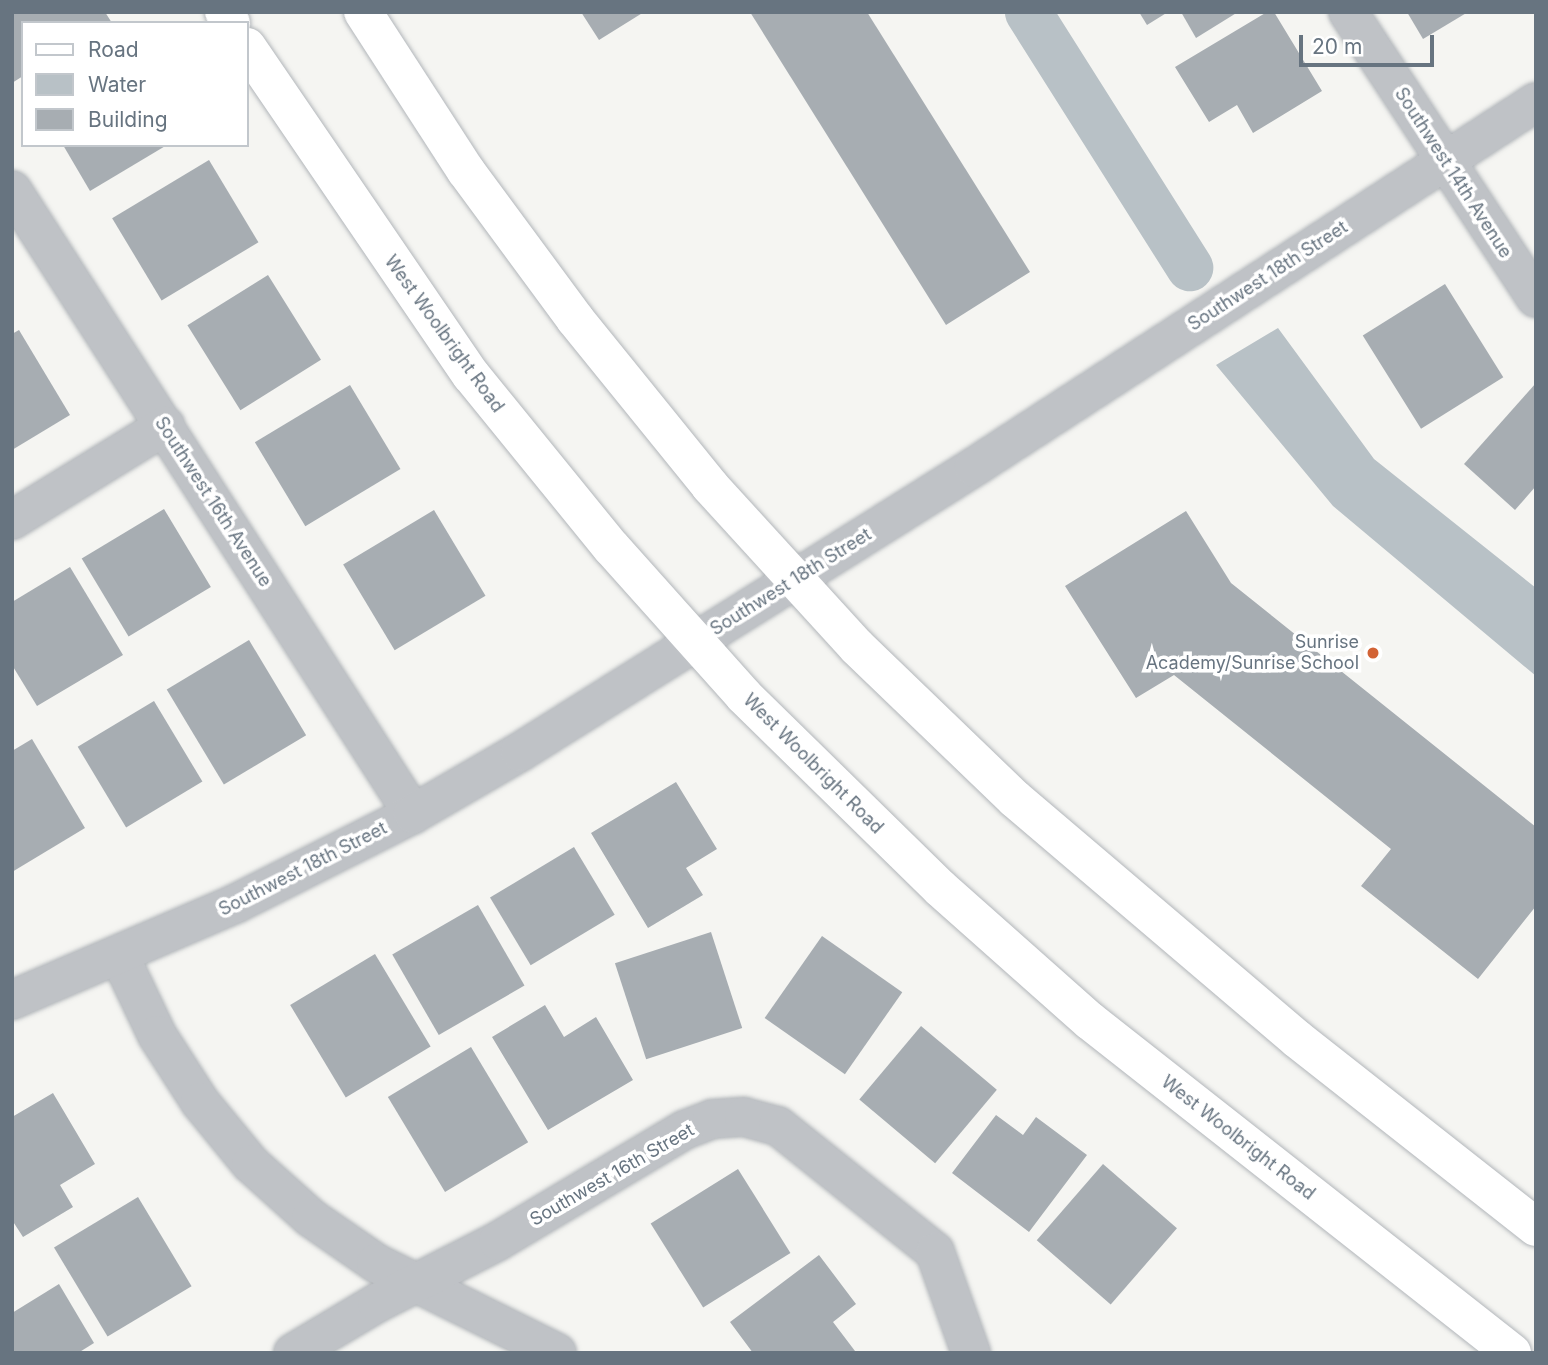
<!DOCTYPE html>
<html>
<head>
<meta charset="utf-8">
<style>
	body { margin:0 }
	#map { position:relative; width:1548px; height:1365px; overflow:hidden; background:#f5f5f2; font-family:Inter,sans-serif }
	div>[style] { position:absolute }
	.water>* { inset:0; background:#b8c1c6 }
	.canal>* { height:47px; margin:-23.5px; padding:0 23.5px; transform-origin:23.5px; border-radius:23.5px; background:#b8c1c6 }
	.building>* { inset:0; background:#a7adb2; transform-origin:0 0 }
	.roads { filter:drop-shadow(0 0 2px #b2b6ba) drop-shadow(0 0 2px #b2b6ba) }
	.minor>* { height:38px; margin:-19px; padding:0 19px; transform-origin:19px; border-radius:19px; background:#bfc2c6 }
	.secondary>* { height:38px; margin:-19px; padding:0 19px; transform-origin:19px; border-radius:19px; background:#fff }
	.dots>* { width:19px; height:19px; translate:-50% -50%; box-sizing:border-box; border:4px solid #fff; border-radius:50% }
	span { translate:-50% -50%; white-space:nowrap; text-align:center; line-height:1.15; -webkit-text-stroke:7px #fff; paint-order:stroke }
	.street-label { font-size:18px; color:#677480 }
	.poi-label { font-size:18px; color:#677480 }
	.right { translate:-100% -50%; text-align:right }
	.frame { position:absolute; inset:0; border:14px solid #677480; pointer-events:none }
	.legend { position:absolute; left:21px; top:21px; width:228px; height:126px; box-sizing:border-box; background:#fff; border:2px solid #c2c7cc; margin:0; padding:9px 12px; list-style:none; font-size:21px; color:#677480 }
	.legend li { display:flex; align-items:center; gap:14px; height:35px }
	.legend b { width:35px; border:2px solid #c2c7cc }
	.scale { position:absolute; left:1299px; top:35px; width:135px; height:32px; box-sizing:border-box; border:4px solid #677480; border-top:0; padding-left:9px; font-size:21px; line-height:24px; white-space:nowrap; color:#677480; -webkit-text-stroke:5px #fff; paint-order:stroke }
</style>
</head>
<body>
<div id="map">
	<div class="water">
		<i style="clip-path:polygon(1278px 328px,1374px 459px,1536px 588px,1536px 676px,1333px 506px,1216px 365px)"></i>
	</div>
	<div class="canal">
		<i style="left:1028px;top:12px;width:302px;rotate:57.7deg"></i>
	</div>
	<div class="building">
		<i style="clip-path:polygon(12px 12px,105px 12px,112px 23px,23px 23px,23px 76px,12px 83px)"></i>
		<i style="clip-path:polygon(581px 12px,644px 12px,599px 40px)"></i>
		<i style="clip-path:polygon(750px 12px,867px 12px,1030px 272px,946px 325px)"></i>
		<i style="clip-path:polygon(1139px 12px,1168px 12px,1147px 25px)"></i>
		<i style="clip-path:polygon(1181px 12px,1238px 12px,1196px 38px)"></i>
		<i style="clip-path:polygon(1267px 12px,1274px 12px,1322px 91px,1253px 133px,1237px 105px,1209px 122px,1175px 67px)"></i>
		<i style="clip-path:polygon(1407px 12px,1468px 12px,1423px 39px)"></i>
		<i style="clip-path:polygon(63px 145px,167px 145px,90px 191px)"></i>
		<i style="left:209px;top:160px;width:96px;height:113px;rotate:59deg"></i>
		<i style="left:268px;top:275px;width:100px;height:95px;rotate:58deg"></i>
		<i style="left:1445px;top:284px;width:110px;height:97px;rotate:58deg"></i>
		<i style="clip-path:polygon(19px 330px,70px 415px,12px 450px,12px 334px)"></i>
		<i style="clip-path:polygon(1536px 383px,1536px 486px,1515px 510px,1464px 464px)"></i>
		<i style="left:350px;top:385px;width:98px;height:111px;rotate:59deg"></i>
		<i style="left:164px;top:509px;width:91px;height:96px;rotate:59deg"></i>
		<i style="left:434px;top:510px;width:100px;height:106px;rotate:59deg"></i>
		<i style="clip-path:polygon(1186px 511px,1231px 583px,1536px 827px,1536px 906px,1478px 979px,1361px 886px,1391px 849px,1174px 675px,1136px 698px,1065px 586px)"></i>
		<i style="clip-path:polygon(70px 567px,123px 655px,37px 706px,12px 665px,12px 602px)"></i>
		<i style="left:249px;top:640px;width:111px;height:96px;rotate:59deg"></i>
		<i style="left:154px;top:701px;width:94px;height:89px;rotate:59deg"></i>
		<i style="clip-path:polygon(32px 739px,85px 828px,12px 872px,12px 751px)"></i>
		<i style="clip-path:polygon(676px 782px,717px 849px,686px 868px,703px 895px,648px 928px,591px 833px)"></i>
		<i style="left:574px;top:847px;width:79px;height:98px;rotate:59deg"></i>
		<i style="left:478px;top:905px;width:93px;height:99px;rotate:60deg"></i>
		<i style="left:711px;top:932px;width:101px;height:101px;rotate:72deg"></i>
		<i style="left:822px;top:936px;width:98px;height:100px;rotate:35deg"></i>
		<i style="left:375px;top:954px;width:108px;height:99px;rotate:59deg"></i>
		<i style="clip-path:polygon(545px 1005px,564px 1037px,596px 1017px,633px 1080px,548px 1130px,492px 1037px)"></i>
		<i style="left:921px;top:1026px;width:99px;height:96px;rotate:40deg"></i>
		<i style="left:471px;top:1047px;width:111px;height:97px;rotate:59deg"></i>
		<i style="clip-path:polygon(53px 1093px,95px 1164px,60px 1185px,73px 1207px,23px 1237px,12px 1220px,12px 1117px)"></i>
		<i style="clip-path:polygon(996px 1115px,1023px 1135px,1036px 1117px,1087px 1155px,1029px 1232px,952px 1173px)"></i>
		<i style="left:1103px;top:1164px;width:98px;height:101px;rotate:41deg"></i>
		<i style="left:738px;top:1169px;width:99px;height:103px;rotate:58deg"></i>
		<i style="left:138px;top:1197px;width:104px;height:98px;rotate:59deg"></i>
		<i style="clip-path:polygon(819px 1255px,856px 1304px,833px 1322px,855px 1351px,753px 1353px,730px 1322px)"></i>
		<i style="clip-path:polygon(59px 1284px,94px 1343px,78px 1353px,12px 1353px,12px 1313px)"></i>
	</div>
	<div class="roads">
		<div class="minor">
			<i style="left:1348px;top:12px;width:342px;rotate:56.7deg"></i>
			<i style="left:12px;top:190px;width:742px;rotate:57.27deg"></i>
			<i style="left:12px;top:520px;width:180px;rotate:-31.6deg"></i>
			<i style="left:120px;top:957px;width:86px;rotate:64.6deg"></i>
			<i style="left:157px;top:1035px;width:80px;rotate:57.3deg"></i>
			<i style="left:200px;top:1102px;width:80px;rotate:50.6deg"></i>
			<i style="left:251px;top:1164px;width:81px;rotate:42deg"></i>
			<i style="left:311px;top:1218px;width:79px;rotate:34.7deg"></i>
			<i style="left:376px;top:1263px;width:202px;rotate:26.4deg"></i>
			<i style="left:12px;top:1000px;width:245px;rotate:-23.3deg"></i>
			<i style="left:237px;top:903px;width:197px;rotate:-26.8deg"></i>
			<i style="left:413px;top:814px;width:124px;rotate:-30.1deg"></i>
			<i style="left:520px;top:752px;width:536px;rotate:-32.12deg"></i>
			<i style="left:974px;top:467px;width:670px;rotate:-33deg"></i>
			<i style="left:293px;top:1353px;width:98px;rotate:-30.8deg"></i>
			<i style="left:377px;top:1303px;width:136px;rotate:-27.1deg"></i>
			<i style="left:498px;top:1241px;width:217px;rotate:-30.8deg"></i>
			<i style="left:684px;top:1130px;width:30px;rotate:-21deg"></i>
			<i style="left:712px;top:1119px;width:32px;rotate:-4deg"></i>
			<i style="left:744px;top:1117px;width:35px;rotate:15deg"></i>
			<i style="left:778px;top:1126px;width:201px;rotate:38.7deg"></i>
			<i style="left:935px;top:1252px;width:107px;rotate:70.4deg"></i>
		</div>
		<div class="secondary">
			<i style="left:224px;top:12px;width:13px;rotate:58deg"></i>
			<i style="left:363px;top:12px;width:189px;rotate:57.1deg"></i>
			<i style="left:466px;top:171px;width:184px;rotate:53.6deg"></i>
			<i style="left:575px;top:319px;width:215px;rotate:51deg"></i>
			<i style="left:710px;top:486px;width:218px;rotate:47.6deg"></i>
			<i style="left:857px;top:647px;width:219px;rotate:43.9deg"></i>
			<i style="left:1015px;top:799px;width:370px;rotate:40.4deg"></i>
			<i style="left:1297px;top:1039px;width:304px;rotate:38.2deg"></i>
			<i style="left:247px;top:47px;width:397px;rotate:55.7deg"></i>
			<i style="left:471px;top:375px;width:222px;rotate:50.9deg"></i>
			<i style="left:611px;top:547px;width:200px;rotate:48.2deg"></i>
			<i style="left:744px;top:696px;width:274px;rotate:44.4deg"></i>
			<i style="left:940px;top:888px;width:200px;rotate:41.6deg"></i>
			<i style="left:1090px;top:1021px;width:537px;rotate:38.19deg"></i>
		</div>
	</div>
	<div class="dots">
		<i style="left:1373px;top:653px;background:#d26335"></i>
	</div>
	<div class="street-label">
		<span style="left:1453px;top:173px;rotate:57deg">Southwest 14th Avenue</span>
		<span style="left:1268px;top:276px;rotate:-33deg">Southwest 18th Street</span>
		<span style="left:444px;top:334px;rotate:54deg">West Woolbright Road</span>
		<span style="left:213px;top:502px;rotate:57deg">Southwest 16th Avenue</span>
		<span style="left:791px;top:582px;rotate:-32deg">Southwest 18th Street</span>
		<span style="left:813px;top:764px;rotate:45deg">West Woolbright Road</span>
		<span style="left:303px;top:869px;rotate:-27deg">Southwest 18th Street</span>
		<span style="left:1238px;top:1138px;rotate:38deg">West Woolbright Road</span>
		<span style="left:612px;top:1175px;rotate:-30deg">Southwest 16th Street</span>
	</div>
	<div class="poi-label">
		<span class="right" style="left:1359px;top:653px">Sunrise<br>Academy/Sunrise School</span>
	</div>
	<div class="frame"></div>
	<ul class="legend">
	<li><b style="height:9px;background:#fff"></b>Road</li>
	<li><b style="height:19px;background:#b8c1c6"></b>Water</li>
	<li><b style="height:19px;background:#a7adb2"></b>Building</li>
	</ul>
	<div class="scale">20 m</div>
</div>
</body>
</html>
